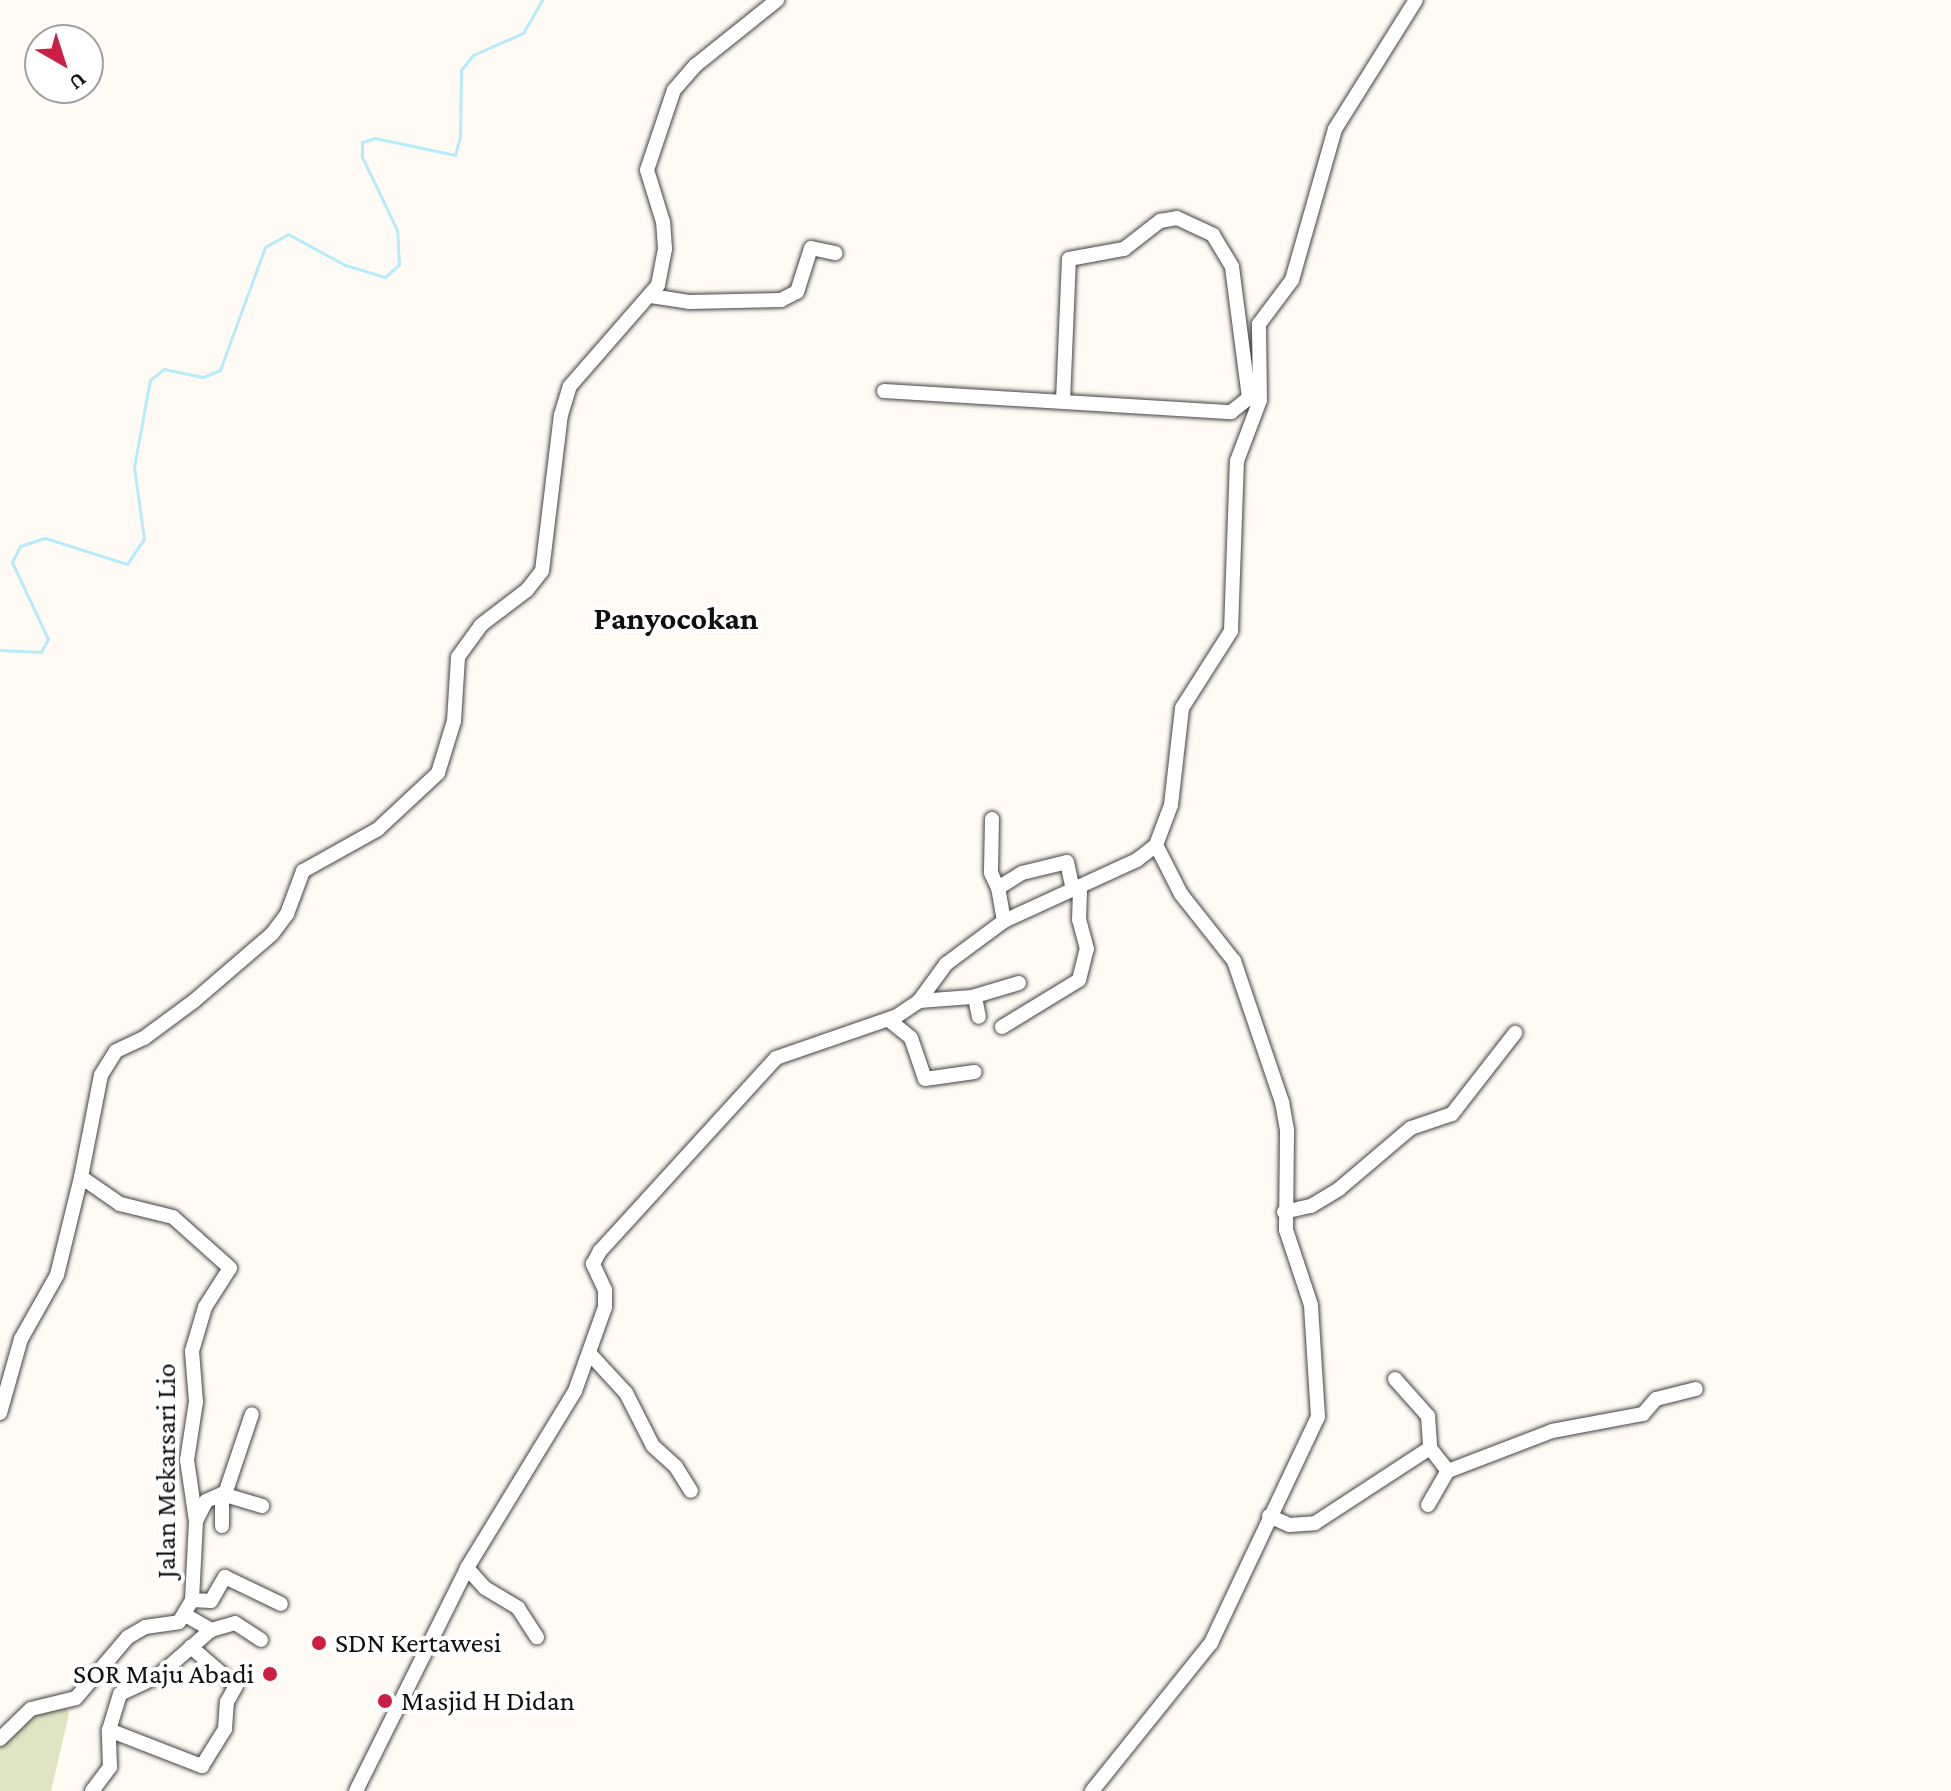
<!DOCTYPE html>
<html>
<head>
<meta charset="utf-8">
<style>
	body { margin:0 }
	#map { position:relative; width:1951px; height:1791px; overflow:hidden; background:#fffbf4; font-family:"Crimson Pro",serif }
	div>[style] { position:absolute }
	.cemetery>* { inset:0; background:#dfe4c2 }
	.stream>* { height:3px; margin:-1.5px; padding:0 1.5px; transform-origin:1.5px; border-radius:1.5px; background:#b5ebfa }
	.roads { filter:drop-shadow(0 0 2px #434343) drop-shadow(0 0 2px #434343) }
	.minor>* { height:14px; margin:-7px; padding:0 7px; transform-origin:7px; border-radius:7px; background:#fff }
	.dots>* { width:22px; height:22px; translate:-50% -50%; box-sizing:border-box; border:4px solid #fff; border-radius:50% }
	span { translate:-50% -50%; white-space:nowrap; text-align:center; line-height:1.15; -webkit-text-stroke:8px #fff; paint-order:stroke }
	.street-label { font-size:28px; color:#101010 }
	.poi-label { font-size:28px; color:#101010 }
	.left { translate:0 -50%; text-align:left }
	.right { translate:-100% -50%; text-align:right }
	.quarter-label { font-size:32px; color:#101010; font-weight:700 }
	.north { position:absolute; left:24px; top:24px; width:80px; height:80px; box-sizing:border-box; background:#fff; border:2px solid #9f9f9f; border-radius:50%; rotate:141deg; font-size:22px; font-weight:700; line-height:32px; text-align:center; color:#101010 }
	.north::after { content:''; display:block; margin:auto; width:28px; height:36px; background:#cb1e42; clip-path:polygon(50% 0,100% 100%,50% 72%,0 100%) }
</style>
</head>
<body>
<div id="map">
	<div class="cemetery">
		<i style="clip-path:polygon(65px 1705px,69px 1714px,51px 1791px,0 1791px,0 1746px,24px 1727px,26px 1713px)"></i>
	</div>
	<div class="stream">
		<i style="left:0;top:650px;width:41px;rotate:2.8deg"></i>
		<i style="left:41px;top:652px;width:15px;rotate:-62deg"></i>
		<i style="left:48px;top:639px;width:85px;rotate:-115.1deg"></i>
		<i style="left:12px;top:562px;width:18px;rotate:-63deg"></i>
		<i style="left:20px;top:546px;width:26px;rotate:-18deg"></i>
		<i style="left:45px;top:538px;width:86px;rotate:17.6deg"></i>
		<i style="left:127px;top:564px;width:30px;rotate:-56deg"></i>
		<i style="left:144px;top:539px;width:73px;rotate:-97.9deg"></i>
		<i style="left:134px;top:467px;width:88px;rotate:-79.6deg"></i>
		<i style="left:150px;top:380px;width:18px;rotate:-38deg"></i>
		<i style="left:164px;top:369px;width:40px;rotate:12deg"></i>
		<i style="left:203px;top:377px;width:18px;rotate:-22deg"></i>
		<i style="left:220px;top:370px;width:131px;rotate:-69.9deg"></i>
		<i style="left:265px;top:247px;width:26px;rotate:-29deg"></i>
		<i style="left:288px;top:234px;width:65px;rotate:28.5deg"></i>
		<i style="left:345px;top:265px;width:42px;rotate:16.7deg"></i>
		<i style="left:385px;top:277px;width:18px;rotate:-41deg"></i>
		<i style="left:399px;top:265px;width:35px;rotate:-93deg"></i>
		<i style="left:397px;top:230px;width:81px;rotate:-115.6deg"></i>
		<i style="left:362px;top:157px;width:15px;rotate:-90deg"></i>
		<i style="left:362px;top:142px;width:14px;rotate:-17deg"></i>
		<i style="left:375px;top:138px;width:82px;rotate:12deg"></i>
		<i style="left:455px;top:155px;width:20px;rotate:-75deg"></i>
		<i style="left:460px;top:136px;width:66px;rotate:-89.1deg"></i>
		<i style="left:461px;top:70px;width:19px;rotate:-51deg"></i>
		<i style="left:473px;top:55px;width:55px;rotate:-23.7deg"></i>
		<i style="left:523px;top:33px;width:38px;rotate:-60deg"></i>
	</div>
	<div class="roads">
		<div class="minor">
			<i style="left:651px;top:296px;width:38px;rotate:9deg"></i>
			<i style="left:689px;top:302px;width:92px;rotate:-1.2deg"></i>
			<i style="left:781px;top:300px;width:18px;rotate:-27deg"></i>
			<i style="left:797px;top:292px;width:46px;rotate:-72.3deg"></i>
			<i style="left:811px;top:248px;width:25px;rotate:12deg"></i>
			<i style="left:884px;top:391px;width:348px;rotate:3.5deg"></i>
			<i style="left:1231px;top:412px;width:23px;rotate:-38deg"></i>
			<i style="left:1063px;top:401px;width:142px;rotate:-87.6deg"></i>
			<i style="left:1069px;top:259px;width:56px;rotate:-10.3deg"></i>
			<i style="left:1124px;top:249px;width:46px;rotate:-37.9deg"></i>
			<i style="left:1160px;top:221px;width:17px;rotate:-10deg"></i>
			<i style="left:1177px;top:218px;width:40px;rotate:25deg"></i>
			<i style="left:1213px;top:235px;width:37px;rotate:59deg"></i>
			<i style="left:1232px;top:267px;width:132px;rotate:82.6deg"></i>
			<i style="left:1249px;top:398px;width:11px;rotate:10deg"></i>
			<i style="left:992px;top:819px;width:54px;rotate:91.1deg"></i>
			<i style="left:991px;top:873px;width:17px;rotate:65deg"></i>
			<i style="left:1004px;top:921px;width:34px;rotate:-100deg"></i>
			<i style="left:998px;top:888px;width:28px;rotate:-32deg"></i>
			<i style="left:1022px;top:873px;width:46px;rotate:-13.7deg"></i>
			<i style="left:1067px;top:862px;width:29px;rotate:78deg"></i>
			<i style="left:975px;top:997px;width:20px;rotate:79deg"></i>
			<i style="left:919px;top:1001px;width:53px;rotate:-4.3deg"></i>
			<i style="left:972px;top:997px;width:49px;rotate:-16.6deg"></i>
			<i style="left:889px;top:1020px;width:28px;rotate:39deg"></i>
			<i style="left:911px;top:1038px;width:43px;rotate:71.1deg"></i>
			<i style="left:925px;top:1079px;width:50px;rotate:-8deg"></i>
			<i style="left:1002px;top:1027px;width:90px;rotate:-31.4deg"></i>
			<i style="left:1079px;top:980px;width:32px;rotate:-76deg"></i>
			<i style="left:1087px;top:949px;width:30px;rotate:-105deg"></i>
			<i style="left:1079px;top:920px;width:32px;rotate:-88deg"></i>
			<i style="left:1284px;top:1212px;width:28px;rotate:-13deg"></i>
			<i style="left:1311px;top:1206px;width:33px;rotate:-31deg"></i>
			<i style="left:1339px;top:1189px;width:94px;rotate:-40.3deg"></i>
			<i style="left:1411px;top:1128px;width:43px;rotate:-18.9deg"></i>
			<i style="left:1452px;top:1114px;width:103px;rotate:-52.1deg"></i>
			<i style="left:590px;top:1354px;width:53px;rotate:47.3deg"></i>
			<i style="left:626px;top:1393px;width:59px;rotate:63deg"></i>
			<i style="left:653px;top:1446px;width:31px;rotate:42deg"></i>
			<i style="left:676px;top:1467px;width:28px;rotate:58deg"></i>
			<i style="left:1395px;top:1379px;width:50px;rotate:48.3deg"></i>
			<i style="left:1428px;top:1416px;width:32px;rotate:86deg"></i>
			<i style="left:0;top:1413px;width:77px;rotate:-74.2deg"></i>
			<i style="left:21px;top:1339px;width:73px;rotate:-60.6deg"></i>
			<i style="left:57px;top:1275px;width:101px;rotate:-76.2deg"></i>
			<i style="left:225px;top:1494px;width:84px;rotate:-71.4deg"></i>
			<i style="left:1428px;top:1505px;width:39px;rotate:-60deg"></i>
			<i style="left:1269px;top:1516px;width:22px;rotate:24deg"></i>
			<i style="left:1289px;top:1525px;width:26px;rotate:-4deg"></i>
			<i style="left:1315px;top:1523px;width:137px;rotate:-33.1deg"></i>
			<i style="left:1430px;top:1448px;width:29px;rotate:52deg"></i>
			<i style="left:1448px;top:1471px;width:111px;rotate:-21deg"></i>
			<i style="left:1552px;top:1431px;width:93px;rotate:-10.6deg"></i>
			<i style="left:1643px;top:1414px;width:20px;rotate:-49deg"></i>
			<i style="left:1656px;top:1399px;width:41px;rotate:-14deg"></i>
			<i style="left:196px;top:1521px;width:22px;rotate:-63deg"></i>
			<i style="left:206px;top:1501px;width:17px;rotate:-24deg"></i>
			<i style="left:222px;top:1494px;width:42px;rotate:16.7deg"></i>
			<i style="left:222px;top:1526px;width:32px;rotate:-90deg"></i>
			<i style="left:467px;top:1568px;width:27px;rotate:48deg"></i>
			<i style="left:485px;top:1588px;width:39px;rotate:31deg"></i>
			<i style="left:518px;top:1608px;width:35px;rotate:57deg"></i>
			<i style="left:192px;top:1600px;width:19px;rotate:3deg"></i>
			<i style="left:211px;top:1601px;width:28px;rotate:-60deg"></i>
			<i style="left:225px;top:1577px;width:62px;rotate:25.7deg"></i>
			<i style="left:187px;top:1616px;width:28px;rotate:30deg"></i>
			<i style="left:211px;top:1630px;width:25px;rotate:-16deg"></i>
			<i style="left:235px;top:1623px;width:31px;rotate:33deg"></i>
			<i style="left:109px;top:1730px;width:100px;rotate:21.2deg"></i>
			<i style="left:202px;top:1766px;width:44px;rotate:-58.1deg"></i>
			<i style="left:225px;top:1729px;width:27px;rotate:-86deg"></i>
			<i style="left:227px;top:1702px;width:18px;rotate:-61deg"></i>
			<i style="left:236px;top:1686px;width:60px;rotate:-139.1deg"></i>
			<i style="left:0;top:1739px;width:43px;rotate:-44.1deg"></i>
			<i style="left:31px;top:1709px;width:46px;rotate:-13.7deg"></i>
			<i style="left:76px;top:1698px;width:80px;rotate:-49.6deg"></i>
			<i style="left:128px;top:1637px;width:20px;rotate:-30deg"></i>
			<i style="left:145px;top:1627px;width:34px;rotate:-8deg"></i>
			<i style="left:179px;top:1622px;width:26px;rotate:-59deg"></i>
			<i style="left:192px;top:1600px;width:79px;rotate:-87.1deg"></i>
			<i style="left:196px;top:1521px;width:62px;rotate:-98.4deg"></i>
			<i style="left:187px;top:1460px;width:59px;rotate:-81.2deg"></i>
			<i style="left:196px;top:1402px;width:51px;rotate:-94.5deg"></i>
			<i style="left:192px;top:1351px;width:46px;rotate:-73.5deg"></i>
			<i style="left:205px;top:1307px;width:46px;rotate:-57.3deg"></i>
			<i style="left:230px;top:1268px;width:76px;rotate:-138.2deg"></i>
			<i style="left:173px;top:1217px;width:55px;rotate:-166.2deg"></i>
			<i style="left:120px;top:1204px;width:47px;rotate:-145.3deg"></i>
			<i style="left:81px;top:1177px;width:104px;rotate:-78.9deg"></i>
			<i style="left:101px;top:1075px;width:28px;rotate:-58deg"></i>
			<i style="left:116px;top:1051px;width:31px;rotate:-25deg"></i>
			<i style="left:144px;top:1038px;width:62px;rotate:-36.5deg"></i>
			<i style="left:194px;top:1001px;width:103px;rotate:-40.7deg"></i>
			<i style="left:272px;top:934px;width:25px;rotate:-53deg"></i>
			<i style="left:287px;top:914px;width:46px;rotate:-69.6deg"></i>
			<i style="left:303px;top:871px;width:86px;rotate:-29.2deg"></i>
			<i style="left:378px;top:829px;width:82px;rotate:-43deg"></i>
			<i style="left:438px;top:773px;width:54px;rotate:-72.9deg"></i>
			<i style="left:454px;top:721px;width:64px;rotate:-86.4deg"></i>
			<i style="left:458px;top:657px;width:39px;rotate:-54deg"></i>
			<i style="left:481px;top:625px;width:58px;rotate:-37.3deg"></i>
			<i style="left:527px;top:590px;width:24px;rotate:-52deg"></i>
			<i style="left:542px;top:571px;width:157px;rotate:-83.1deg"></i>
			<i style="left:561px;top:415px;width:30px;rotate:-73deg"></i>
			<i style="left:570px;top:386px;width:134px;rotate:-48.9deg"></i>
			<i style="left:658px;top:285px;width:37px;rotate:-79deg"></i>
			<i style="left:665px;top:249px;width:27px;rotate:-94deg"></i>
			<i style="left:663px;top:222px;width:54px;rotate:-107.1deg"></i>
			<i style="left:647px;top:170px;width:84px;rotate:-71.4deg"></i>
			<i style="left:674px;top:90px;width:33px;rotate:-49deg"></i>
			<i style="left:696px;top:65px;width:104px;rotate:-38.7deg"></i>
			<i style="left:92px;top:1791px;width:30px;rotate:-53deg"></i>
			<i style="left:110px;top:1767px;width:37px;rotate:-92deg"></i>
			<i style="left:109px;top:1730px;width:38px;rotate:-73deg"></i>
			<i style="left:120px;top:1694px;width:42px;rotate:-25.3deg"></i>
			<i style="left:158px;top:1676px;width:70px;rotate:-41deg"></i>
			<i style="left:356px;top:1791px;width:249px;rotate:-63.5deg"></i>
			<i style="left:467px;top:1568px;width:207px;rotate:-58.6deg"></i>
			<i style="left:575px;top:1391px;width:89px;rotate:-70.3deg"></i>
			<i style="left:605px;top:1307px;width:17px;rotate:-90deg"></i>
			<i style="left:605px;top:1290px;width:29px;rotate:-115deg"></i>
			<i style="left:593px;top:1264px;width:15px;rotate:-62deg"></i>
			<i style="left:600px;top:1251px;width:261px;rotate:-47.6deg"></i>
			<i style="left:776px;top:1058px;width:128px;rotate:-19.1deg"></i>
			<i style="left:897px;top:1016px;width:27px;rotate:-34deg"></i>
			<i style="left:919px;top:1001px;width:46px;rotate:-53.9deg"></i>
			<i style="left:946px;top:964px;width:72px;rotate:-36.6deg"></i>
			<i style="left:1004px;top:921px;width:146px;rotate:-24.6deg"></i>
			<i style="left:1137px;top:860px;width:24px;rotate:-38deg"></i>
			<i style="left:1156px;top:845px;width:43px;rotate:-69.4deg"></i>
			<i style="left:1171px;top:805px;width:98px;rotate:-83.5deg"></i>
			<i style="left:1182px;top:708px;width:91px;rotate:-57.5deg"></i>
			<i style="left:1231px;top:631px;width:170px;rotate:-88deg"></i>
			<i style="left:1237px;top:461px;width:65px;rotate:-69.3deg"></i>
			<i style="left:1260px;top:400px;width:76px;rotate:-90.8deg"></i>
			<i style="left:1259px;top:324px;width:55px;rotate:-53.1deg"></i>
			<i style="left:1292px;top:280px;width:157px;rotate:-74.1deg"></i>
			<i style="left:1335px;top:129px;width:152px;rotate:-57.9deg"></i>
			<i style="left:1092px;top:1791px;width:190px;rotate:-51.2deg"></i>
			<i style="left:1211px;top:1643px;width:250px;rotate:-64.7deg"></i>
			<i style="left:1318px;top:1417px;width:112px;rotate:-93.6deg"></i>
			<i style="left:1311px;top:1305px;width:79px;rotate:-108.4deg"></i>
			<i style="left:1286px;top:1230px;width:100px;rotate:-89.4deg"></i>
			<i style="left:1287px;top:1130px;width:28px;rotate:-100deg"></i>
			<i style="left:1282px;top:1102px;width:149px;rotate:-108.8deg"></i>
			<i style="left:1234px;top:961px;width:85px;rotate:-128.3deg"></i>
			<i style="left:1181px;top:894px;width:55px;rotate:-117deg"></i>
		</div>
	</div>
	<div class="dots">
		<i style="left:319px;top:1643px;background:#cb1e42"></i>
		<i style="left:270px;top:1674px;background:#cb1e42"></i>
		<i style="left:385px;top:1701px;background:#cb1e42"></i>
	</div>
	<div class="street-label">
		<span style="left:166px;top:1471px;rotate:-90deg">Jalan Mekarsari Lio</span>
	</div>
	<div class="poi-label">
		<span class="left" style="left:335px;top:1643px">SDN Kertawesi</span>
		<span class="right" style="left:254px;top:1674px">SOR Maju Abadi</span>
		<span class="left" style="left:401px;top:1701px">Masjid H Didan</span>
	</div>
	<div class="quarter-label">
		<span style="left:676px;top:618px">Panyocokan</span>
	</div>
	<div class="north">U</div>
</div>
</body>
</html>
